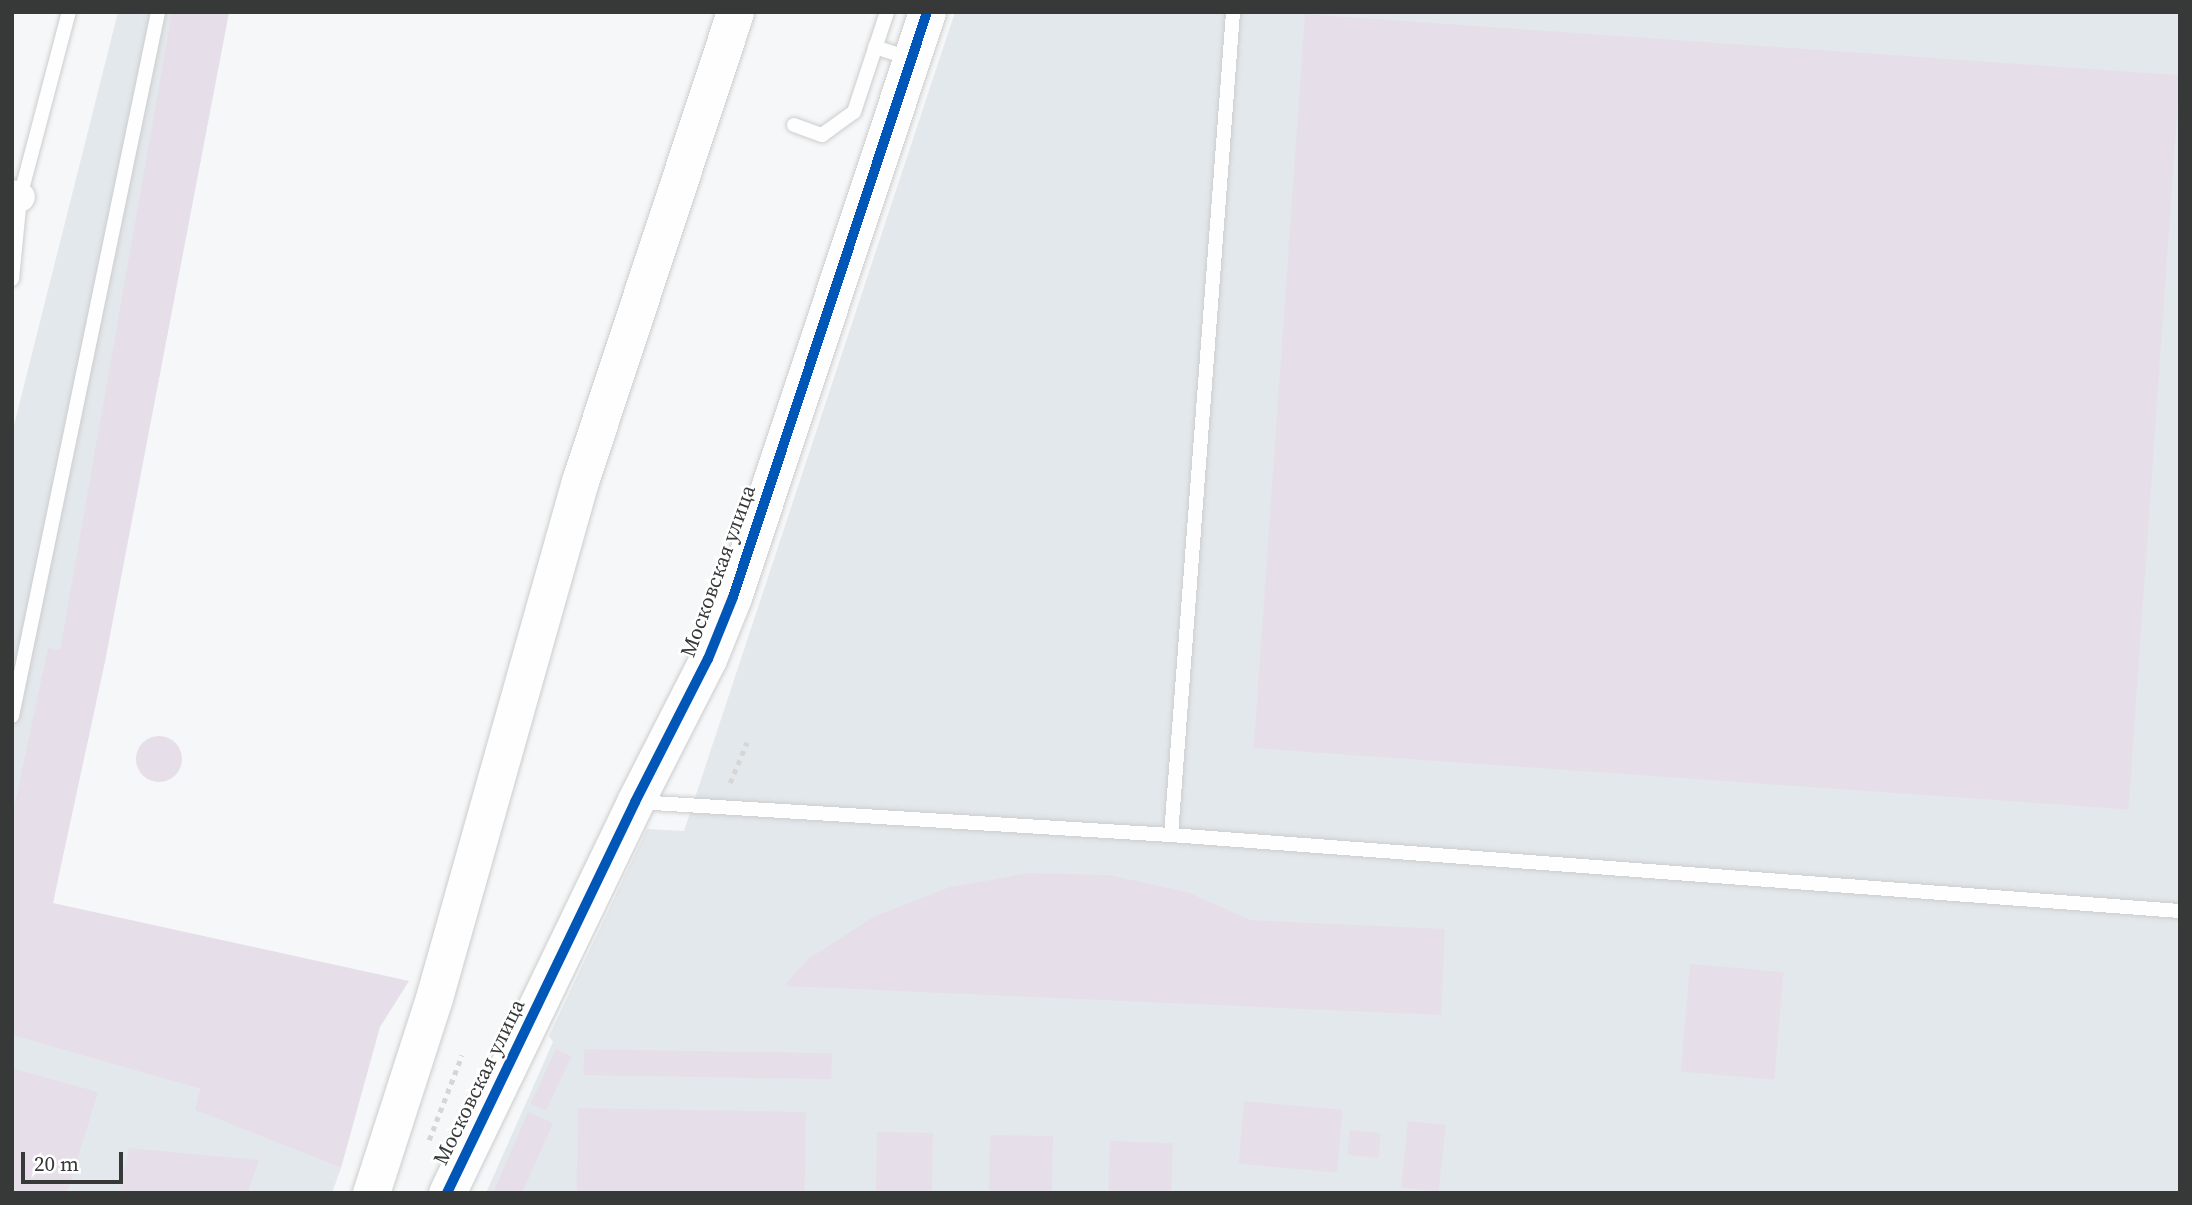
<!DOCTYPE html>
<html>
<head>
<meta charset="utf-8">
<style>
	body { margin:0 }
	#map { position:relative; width:2192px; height:1205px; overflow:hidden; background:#f6f7f8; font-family:"Source Serif 4",serif }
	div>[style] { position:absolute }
	.built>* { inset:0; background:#e3e8ec }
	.building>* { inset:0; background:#e6dfe9; transform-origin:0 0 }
	.round { border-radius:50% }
	.path>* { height:4.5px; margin-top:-2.25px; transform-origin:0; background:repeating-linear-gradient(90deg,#d6d6d7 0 5px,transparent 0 10px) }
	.roads { filter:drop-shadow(0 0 2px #cccdce) drop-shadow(0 0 2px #cccdce) }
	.service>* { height:14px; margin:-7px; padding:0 7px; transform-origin:7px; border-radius:7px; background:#fefefe }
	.minor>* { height:30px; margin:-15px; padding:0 15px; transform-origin:15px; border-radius:15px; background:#fefefe }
	.tertiary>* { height:37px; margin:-18.5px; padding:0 18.5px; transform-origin:18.5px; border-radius:18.5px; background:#fefefe }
	.cycleway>* { height:10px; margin:-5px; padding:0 5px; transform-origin:5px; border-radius:5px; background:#0057b8 }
	span { translate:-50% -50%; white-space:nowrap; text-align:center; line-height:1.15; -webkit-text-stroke:5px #fff; paint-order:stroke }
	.street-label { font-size:21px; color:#373838 }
	.frame { position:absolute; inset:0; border:14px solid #373838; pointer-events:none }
	.scale { position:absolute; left:21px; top:1152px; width:102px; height:32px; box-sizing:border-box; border:4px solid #373838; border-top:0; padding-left:9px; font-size:21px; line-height:24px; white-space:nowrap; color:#373838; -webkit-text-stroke:5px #fff; paint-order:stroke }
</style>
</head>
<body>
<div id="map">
	<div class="built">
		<i style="clip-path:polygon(118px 12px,229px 12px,105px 661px,23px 1036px,200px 1089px,196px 1110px,341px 1168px,332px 1193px,12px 1193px,12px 433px)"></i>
		<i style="clip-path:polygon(955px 12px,2180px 12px,2180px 1193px,486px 1193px,553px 1042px,549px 1036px,647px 829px,684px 831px)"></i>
	</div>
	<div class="building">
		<i style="clip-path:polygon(172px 12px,229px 12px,105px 661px,53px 903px,409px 981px,380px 1027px,341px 1168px,195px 1110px,200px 1089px,12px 1035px,12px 817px,48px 648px,60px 650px)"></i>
		<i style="left:1305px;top:14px;width:877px;height:736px;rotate:4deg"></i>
		<i class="round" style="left:136px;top:736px;width:46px;height:46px"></i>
		<i style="clip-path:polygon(1029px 873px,1109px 875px,1187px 892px,1251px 920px,1445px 929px,1441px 1015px,784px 986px,808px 959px,875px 916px,950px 887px)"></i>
		<i style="left:1690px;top:964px;width:94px;height:108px;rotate:5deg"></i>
		<i style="left:556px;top:1049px;width:17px;height:60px;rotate:25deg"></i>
		<i style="left:584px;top:1049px;width:248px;height:26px;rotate:1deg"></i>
		<i style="clip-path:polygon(12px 1068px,98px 1092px,67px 1193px,12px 1193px)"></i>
		<i style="left:1244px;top:1101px;width:99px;height:63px;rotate:5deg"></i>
		<i style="left:578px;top:1108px;width:228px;height:85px;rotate:1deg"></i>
		<i style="clip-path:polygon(528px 1112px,553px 1123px,522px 1193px,493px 1193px)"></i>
		<i style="left:1408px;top:1121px;width:38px;height:67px;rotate:6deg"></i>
		<i style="left:1350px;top:1130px;width:31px;height:25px;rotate:6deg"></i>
		<i style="left:877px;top:1132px;width:56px;height:61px;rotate:1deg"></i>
		<i style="left:990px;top:1135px;width:63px;height:58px;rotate:1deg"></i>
		<i style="left:1110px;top:1141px;width:63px;height:52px;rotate:2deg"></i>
		<i style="clip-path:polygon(129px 1148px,259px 1160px,248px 1193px,119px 1193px)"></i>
	</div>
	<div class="path">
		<i style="left:730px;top:783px;width:44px;rotate:-67.5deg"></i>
		<i style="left:429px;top:1140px;width:91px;rotate:-68.8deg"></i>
	</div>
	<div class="roads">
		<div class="service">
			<i style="left:875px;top:47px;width:38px;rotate:18deg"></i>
			<i style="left:794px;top:125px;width:30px;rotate:20deg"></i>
			<i style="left:822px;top:135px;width:39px;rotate:-36deg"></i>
			<i style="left:854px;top:112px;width:105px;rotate:-71.7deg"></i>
			<i style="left:12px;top:279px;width:82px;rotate:-84.4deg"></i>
			<i style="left:20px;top:197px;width:191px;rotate:-75.2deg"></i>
			<i style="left:12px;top:716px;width:719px;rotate:-78.28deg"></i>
			<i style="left:637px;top:802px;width:535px;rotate:3.54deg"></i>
			<i style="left:1171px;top:835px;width:1012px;rotate:4.31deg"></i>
			<i style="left:1171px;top:835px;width:825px;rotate:-85.69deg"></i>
		</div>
		<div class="minor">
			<i style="left:12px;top:195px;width:8px;rotate:14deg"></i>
		</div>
		<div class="tertiary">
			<i style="left:371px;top:1193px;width:205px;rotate:-72.1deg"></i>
			<i style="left:434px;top:998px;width:537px;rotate:-74.23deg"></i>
			<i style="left:580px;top:481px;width:494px;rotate:-71.7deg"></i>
			<i style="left:447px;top:1193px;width:434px;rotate:-64.3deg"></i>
			<i style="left:635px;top:802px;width:161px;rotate:-63deg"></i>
			<i style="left:708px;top:659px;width:67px;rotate:-68deg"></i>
			<i style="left:733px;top:597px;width:616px;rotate:-71.65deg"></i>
		</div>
	</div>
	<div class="cycleway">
		<i style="left:447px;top:1193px;width:434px;rotate:-64.3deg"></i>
		<i style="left:635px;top:802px;width:161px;rotate:-63deg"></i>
		<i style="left:708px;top:659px;width:67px;rotate:-68deg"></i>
		<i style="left:733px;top:597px;width:616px;rotate:-71.65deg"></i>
	</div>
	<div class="street-label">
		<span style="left:718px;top:571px;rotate:-70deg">Московская улица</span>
		<span style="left:479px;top:1082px;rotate:-64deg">Московская улица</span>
	</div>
	<div class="frame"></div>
	<div class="scale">20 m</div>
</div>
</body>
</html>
